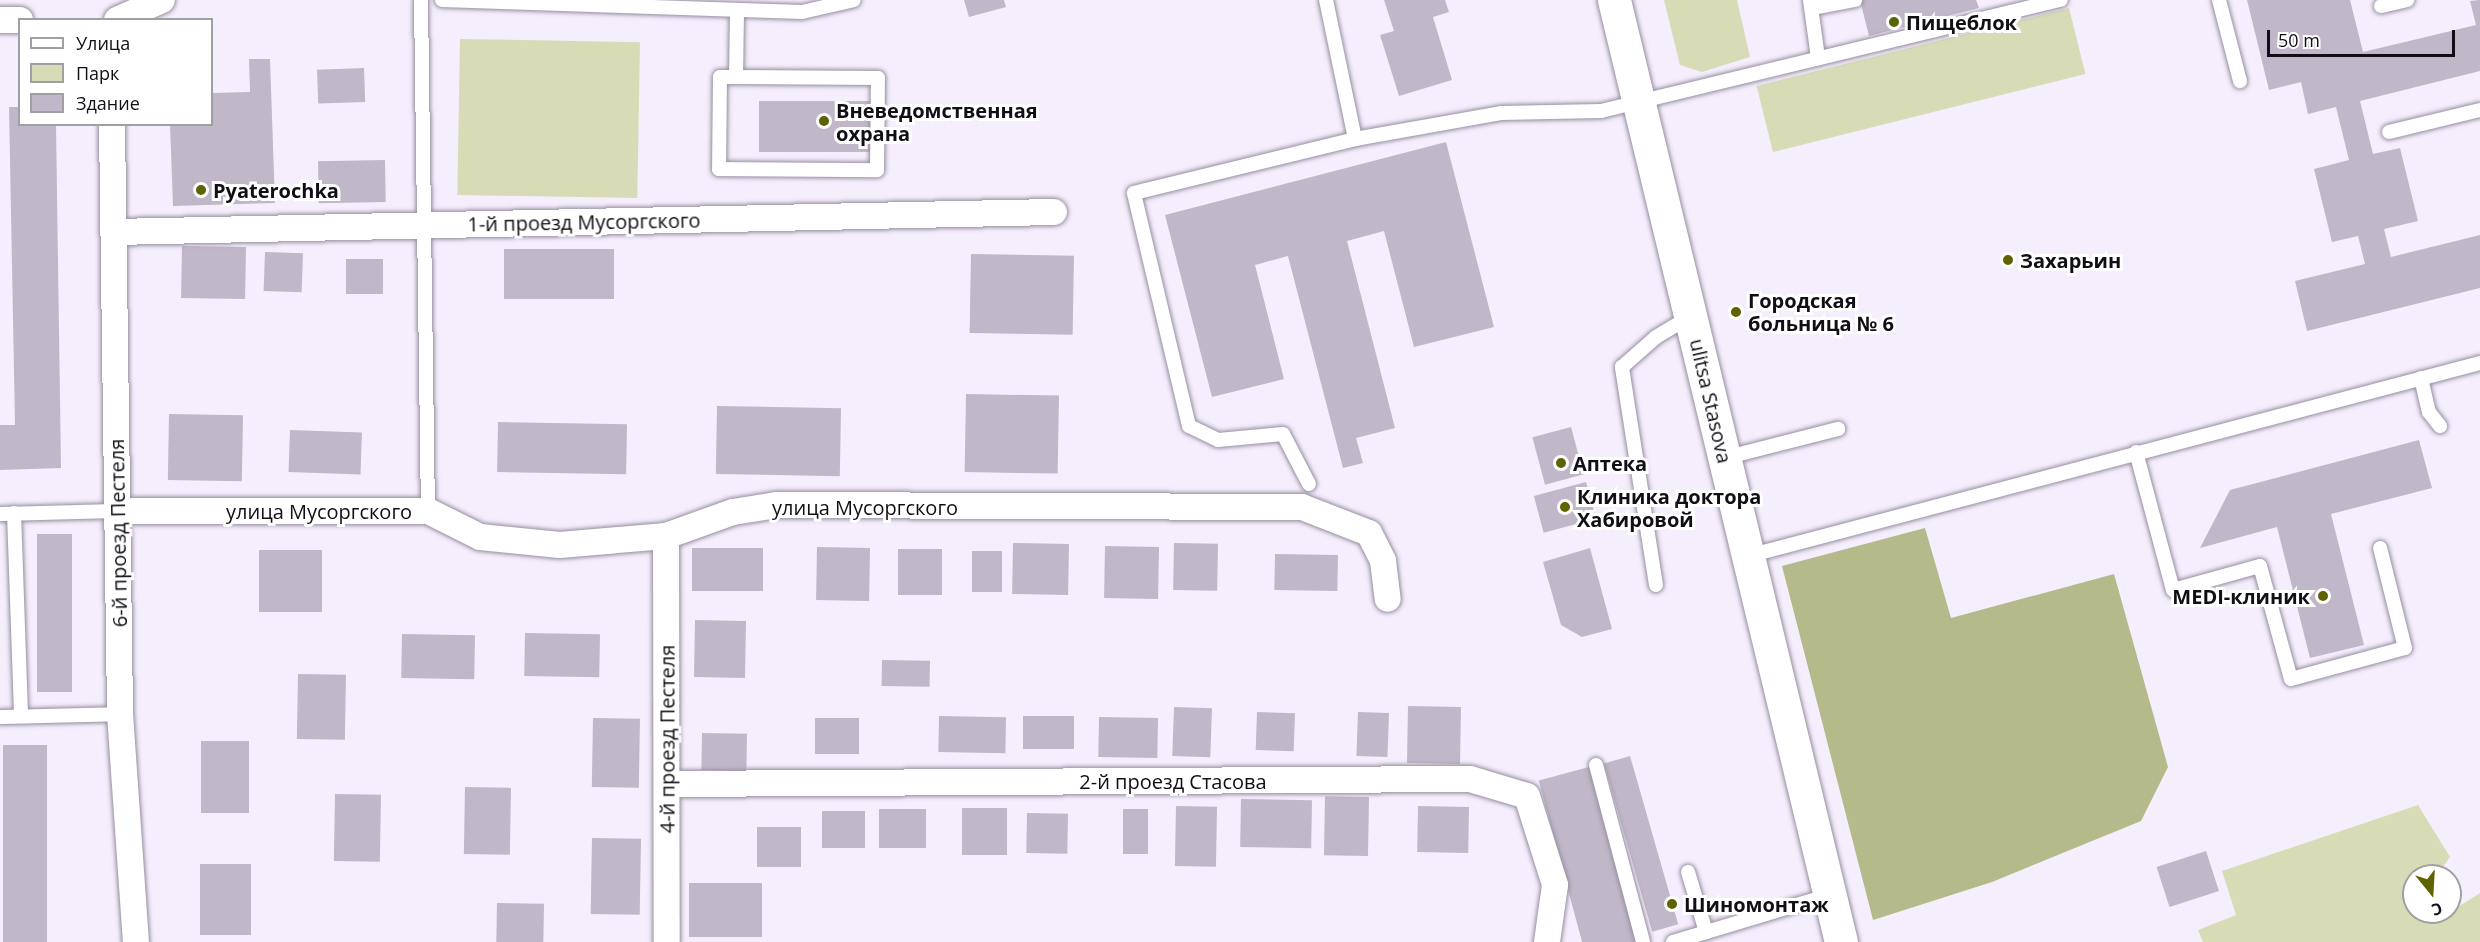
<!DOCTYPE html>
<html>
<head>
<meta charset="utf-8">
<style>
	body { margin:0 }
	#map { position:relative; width:2480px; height:942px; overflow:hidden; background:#f5eefd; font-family:"Open Sans",sans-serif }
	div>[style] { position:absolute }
	.green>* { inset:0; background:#d7dcb7; transform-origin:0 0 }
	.forest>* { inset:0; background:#b4ba89 }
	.building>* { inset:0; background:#c0b7c9; transform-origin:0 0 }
	.roads { filter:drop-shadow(0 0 2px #978ea0) drop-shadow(0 0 2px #978ea0) }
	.service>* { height:14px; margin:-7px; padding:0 7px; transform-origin:7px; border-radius:7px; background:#fff }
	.minor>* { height:26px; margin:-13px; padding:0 13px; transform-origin:13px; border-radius:13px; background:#fff }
	.primary>* { height:33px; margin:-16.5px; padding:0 16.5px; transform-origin:16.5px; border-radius:16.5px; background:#fff }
	.dots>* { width:16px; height:16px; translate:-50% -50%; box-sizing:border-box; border:3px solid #fff; border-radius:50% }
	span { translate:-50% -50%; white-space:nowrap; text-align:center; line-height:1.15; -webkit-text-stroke:6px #fff; paint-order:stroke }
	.poi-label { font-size:20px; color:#110e15; font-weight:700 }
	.left { translate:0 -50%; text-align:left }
	.right { translate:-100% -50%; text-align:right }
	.street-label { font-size:20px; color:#110e15 }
	.legend { position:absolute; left:18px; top:18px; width:195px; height:108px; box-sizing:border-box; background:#fff; border:2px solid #a09fa1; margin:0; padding:8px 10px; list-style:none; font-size:18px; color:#110e15 }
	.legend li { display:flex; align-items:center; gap:12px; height:30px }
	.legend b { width:30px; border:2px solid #a09fa1 }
	.north { position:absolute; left:2402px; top:864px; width:60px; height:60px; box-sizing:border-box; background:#fff; border:2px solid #a09fa1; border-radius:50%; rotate:162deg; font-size:16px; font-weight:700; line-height:24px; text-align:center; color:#110e15 }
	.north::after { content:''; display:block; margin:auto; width:21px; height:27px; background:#5e6300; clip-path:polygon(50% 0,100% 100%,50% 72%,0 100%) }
	.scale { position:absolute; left:2267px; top:30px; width:188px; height:27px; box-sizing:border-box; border:3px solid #110e15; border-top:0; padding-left:8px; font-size:18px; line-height:21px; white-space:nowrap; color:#110e15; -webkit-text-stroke:4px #fff; paint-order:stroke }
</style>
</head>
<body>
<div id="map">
	<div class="green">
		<i style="clip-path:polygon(1664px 0,1737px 0,1750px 57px,1702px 72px,1680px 65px)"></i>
		<i style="left:2069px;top:8px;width:68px;height:322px;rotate:76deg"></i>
		<i style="left:460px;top:39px;width:180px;height:156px;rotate:1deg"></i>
		<i style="clip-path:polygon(2418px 805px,2450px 857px,2436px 876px,2414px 876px,2414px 912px,2433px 912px,2434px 916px,2450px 912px,2480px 893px,2480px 942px,2203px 942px,2198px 930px,2236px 915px,2222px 871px)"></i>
	</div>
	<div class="forest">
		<i style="clip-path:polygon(1925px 528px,1951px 618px,2114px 574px,2168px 767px,2141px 821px,1992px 882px,1873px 920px,1782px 566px)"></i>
	</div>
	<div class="building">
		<i style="clip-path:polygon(964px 0,1004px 0,1006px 7px,969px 17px)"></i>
		<i style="clip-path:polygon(1384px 0,1445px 0,1449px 12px,1433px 17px,1452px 80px,1399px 96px,1380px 35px,1394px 31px)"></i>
		<i style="clip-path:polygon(1860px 0,1976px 0,1979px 8px,1869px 36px)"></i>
		<i style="clip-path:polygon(2247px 0,2350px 0,2363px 52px,2476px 25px,2470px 1px,2480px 0,2480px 71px,2360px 101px,2373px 154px,2400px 148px,2418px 221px,2384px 229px,2391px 257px,2480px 235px,2480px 288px,2307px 331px,2295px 281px,2365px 264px,2358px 236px,2332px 242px,2314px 169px,2349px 160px,2336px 107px,2308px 114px,2301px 82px,2269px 90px)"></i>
		<i style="clip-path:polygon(249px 59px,270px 59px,275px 203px,173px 206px,170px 124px,212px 124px,212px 93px,250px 92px)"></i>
		<i style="left:364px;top:68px;width:34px;height:47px;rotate:88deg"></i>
		<i style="left:759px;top:101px;width:114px;height:51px"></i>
		<i style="clip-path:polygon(9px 107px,20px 107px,20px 124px,56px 124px,61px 468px,0 470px,0 425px,15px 425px)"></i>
		<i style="clip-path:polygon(1446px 142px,1494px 327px,1414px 347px,1384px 231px,1347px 241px,1395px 428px,1356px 438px,1363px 463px,1343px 468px,1288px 256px,1255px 265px,1284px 379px,1212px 397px,1165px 215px)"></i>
		<i style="left:385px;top:160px;width:42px;height:67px;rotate:89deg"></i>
		<i style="left:182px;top:246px;width:64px;height:52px;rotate:1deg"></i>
		<i style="left:504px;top:249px;width:110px;height:50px"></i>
		<i style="left:265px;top:252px;width:38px;height:39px;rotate:2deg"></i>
		<i style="left:971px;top:254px;width:103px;height:79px;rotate:1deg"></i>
		<i style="left:383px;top:259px;width:35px;height:37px;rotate:90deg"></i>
		<i style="left:966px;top:394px;width:93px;height:78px;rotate:1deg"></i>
		<i style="left:717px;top:406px;width:124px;height:68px;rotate:1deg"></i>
		<i style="left:169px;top:414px;width:74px;height:66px;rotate:1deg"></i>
		<i style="left:498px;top:422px;width:129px;height:50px;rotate:1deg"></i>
		<i style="left:1571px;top:427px;width:49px;height:40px;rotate:75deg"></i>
		<i style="left:290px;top:430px;width:72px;height:42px;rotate:2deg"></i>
		<i style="clip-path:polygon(2419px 440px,2432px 488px,2331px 514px,2364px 645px,2310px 658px,2277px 527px,2200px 548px,2230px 490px)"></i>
		<i style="left:1586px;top:482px;width:38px;height:54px;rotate:75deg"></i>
		<i style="left:72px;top:534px;width:158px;height:35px;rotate:90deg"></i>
		<i style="left:1013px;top:543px;width:56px;height:51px;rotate:1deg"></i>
		<i style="left:1174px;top:543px;width:44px;height:47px;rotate:1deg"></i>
		<i style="left:1105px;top:546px;width:54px;height:52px;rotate:1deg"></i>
		<i style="left:817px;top:547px;width:53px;height:53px;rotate:1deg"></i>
		<i style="left:692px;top:548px;width:71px;height:43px"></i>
		<i style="clip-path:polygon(1590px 548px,1612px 629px,1582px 637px,1561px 625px,1543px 562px)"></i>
		<i style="left:898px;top:549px;width:44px;height:46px"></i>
		<i style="left:259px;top:550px;width:63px;height:62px"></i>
		<i style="left:972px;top:551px;width:30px;height:41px"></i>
		<i style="left:1275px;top:554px;width:63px;height:36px;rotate:1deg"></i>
		<i style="left:695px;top:620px;width:51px;height:57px;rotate:1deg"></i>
		<i style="left:525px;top:633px;width:75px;height:43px;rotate:1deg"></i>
		<i style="left:402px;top:634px;width:73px;height:44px;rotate:1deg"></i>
		<i style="left:882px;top:660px;width:48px;height:26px;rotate:1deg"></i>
		<i style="left:298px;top:674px;width:48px;height:65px;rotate:1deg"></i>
		<i style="left:1408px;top:706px;width:53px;height:57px;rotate:1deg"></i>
		<i style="left:1174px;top:707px;width:38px;height:49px;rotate:2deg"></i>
		<i style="left:1257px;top:712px;width:38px;height:38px;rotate:2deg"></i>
		<i style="left:1358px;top:712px;width:31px;height:44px;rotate:2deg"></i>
		<i style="left:939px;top:716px;width:67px;height:36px;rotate:1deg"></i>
		<i style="left:1023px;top:716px;width:51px;height:33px"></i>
		<i style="left:1099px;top:717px;width:59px;height:40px;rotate:1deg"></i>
		<i style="left:593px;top:718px;width:47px;height:69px;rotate:1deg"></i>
		<i style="left:815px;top:718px;width:44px;height:36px"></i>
		<i style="left:702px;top:733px;width:45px;height:37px;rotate:1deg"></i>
		<i style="left:201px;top:741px;width:48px;height:72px"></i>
		<i style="left:3px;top:745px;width:44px;height:197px"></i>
		<i style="left:1630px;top:756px;width:175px;height:27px;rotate:74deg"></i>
		<i style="left:1589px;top:767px;width:181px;height:52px;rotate:75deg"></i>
		<i style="left:465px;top:787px;width:46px;height:67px;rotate:1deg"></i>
		<i style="left:335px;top:794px;width:46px;height:67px;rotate:1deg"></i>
		<i style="left:1369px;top:797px;width:59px;height:44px;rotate:91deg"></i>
		<i style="left:1241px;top:799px;width:71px;height:48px;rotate:1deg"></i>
		<i style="left:1176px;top:806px;width:41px;height:60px;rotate:1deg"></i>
		<i style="left:1418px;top:806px;width:51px;height:46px;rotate:1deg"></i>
		<i style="left:962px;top:808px;width:45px;height:47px"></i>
		<i style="left:879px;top:809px;width:47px;height:39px"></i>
		<i style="left:1123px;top:809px;width:25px;height:45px"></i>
		<i style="left:822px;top:811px;width:43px;height:37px"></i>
		<i style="left:1027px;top:813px;width:41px;height:40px;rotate:1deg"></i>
		<i style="left:757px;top:827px;width:44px;height:40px"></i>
		<i style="left:592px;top:838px;width:49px;height:76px;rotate:1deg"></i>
		<i style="left:2206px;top:851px;width:42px;height:52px;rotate:72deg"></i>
		<i style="left:200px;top:864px;width:51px;height:71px"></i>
		<i style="left:689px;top:883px;width:73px;height:54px"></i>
		<i style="left:497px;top:903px;width:47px;height:39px;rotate:1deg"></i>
	</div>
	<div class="roads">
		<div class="service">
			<i style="left:421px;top:0;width:511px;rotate:89.22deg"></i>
			<i style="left:442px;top:0;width:360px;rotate:1.9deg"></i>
			<i style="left:802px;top:12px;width:53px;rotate:-13deg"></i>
			<i style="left:1326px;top:0;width:142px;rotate:78.2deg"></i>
			<i style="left:1355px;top:139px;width:148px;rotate:-10.1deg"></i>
			<i style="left:1501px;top:113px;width:100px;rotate:-1.1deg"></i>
			<i style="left:1601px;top:111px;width:473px;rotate:-13.6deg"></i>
			<i style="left:1810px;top:0;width:59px;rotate:82.1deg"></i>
			<i style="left:2219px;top:0;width:84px;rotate:75.5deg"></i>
			<i style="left:2381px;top:6px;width:27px;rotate:-13deg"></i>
			<i style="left:1812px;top:8px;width:44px;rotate:-10.5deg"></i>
			<i style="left:736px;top:77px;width:16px;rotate:180deg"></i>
			<i style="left:720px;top:77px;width:92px;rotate:90.6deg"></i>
			<i style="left:719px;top:169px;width:158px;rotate:0.4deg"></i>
			<i style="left:877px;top:170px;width:92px;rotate:-89.4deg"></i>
			<i style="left:878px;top:78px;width:142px;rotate:-179.6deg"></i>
			<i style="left:736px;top:77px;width:66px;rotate:-89.1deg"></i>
			<i style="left:2389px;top:132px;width:94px;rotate:-13.6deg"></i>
			<i style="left:2421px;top:378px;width:35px;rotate:77deg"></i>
			<i style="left:2429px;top:412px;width:18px;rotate:52deg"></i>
			<i style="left:2136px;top:452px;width:143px;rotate:75deg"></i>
			<i style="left:2173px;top:590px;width:90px;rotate:-15.4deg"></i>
			<i style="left:2260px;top:566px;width:117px;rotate:74.7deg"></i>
			<i style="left:2291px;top:679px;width:118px;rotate:-15.2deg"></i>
			<i style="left:2405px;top:648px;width:103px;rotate:-104deg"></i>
			<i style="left:1724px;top:458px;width:118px;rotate:-14.3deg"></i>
			<i style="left:1309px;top:484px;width:56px;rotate:-117.5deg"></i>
			<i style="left:1283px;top:434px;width:65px;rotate:174.7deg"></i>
			<i style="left:1218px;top:440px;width:32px;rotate:-154deg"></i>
			<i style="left:1189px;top:426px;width:239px;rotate:-103.3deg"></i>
			<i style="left:1134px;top:193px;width:228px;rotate:-13.7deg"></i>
			<i style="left:14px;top:513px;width:203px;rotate:88deg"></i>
			<i style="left:0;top:514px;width:118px;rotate:-1.5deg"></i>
			<i style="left:1748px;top:556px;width:757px;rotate:-14.77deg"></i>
			<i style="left:1656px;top:585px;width:221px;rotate:-98.9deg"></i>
			<i style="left:1622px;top:367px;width:45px;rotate:-41.4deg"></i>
			<i style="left:1656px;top:337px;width:39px;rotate:-31deg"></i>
			<i style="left:0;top:717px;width:120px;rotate:-1.4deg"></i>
			<i style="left:1596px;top:765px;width:183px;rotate:75.1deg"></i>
			<i style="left:1688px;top:872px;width:63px;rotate:73.3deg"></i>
			<i style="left:1673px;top:942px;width:164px;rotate:-16.7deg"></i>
		</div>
		<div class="minor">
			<i style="left:0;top:20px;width:20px"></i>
			<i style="left:117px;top:20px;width:49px;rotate:-24deg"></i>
			<i style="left:112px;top:124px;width:590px;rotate:89.22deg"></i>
			<i style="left:120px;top:714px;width:229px;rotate:86deg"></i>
			<i style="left:114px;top:232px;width:940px;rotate:-1.22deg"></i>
			<i style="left:118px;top:511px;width:310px"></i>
			<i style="left:428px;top:511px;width:58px;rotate:26.6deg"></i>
			<i style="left:480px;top:537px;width:80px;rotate:5.7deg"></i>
			<i style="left:560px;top:545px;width:106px;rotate:-4.9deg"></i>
			<i style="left:666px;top:536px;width:71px;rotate:-19.7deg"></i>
			<i style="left:733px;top:512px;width:45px;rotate:-9deg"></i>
			<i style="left:777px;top:505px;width:525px;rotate:0.22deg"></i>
			<i style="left:1302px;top:507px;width:72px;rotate:21.2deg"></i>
			<i style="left:1369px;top:533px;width:31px;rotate:63deg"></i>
			<i style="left:1383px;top:561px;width:38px;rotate:83deg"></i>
			<i style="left:666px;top:536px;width:406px;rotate:89.9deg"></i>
			<i style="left:667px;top:784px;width:803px;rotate:-0.36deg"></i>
			<i style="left:1470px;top:779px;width:59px;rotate:16.6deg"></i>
			<i style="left:1527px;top:796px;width:93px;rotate:72.5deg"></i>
			<i style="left:1555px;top:885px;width:58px;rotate:98deg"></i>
		</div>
		<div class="primary">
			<i style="left:1614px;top:0;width:969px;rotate:76.45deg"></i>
		</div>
	</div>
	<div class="dots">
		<i style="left:1894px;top:22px;background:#5e6300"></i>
		<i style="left:824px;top:121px;background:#5e6300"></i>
		<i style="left:201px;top:190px;background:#5e6300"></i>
		<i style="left:2008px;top:260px;background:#5e6300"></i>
		<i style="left:1736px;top:312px;background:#5e6300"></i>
		<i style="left:1561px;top:463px;background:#5e6300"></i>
		<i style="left:1565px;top:507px;background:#5e6300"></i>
		<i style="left:2323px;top:596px;background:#5e6300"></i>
		<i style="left:1672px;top:904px;background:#5e6300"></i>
	</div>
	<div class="poi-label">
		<span class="left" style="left:1906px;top:22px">Пищеблок</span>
		<span class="left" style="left:836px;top:122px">Вневедомственная<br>охрана</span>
		<span class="left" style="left:213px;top:190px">Pyaterochka</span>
		<span class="left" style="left:2020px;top:260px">Захарьин</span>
		<span class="left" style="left:1748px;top:312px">Городская<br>больница № 6</span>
		<span class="left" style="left:1573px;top:463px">Аптека</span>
		<span class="left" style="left:1577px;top:508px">Клиника доктора<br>Хабировой</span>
		<span class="right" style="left:2310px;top:596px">MEDI-клиник</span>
		<span class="left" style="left:1684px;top:904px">Шиномонтаж</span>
	</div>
	<div class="street-label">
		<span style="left:584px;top:222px;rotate:-1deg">1-й проезд Мусоргского</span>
		<span style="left:1711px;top:401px;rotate:77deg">ulitsa Stasova</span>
		<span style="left:865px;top:507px">улица Мусоргского</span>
		<span style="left:319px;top:511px">улица Мусоргского</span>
		<span style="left:118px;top:533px;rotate:-91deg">6-й проезд Пестеля</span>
		<span style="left:667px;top:739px;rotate:-90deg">4-й проезд Пестеля</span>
		<span style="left:1173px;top:781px">2-й проезд Стасова</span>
	</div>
	<ul class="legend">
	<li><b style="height:8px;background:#fff"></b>Улица</li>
	<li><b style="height:16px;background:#d7dcb7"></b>Парк</li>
	<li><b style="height:16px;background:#c0b7c9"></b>Здание</li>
	</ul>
	<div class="north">С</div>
	<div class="scale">50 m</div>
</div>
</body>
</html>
